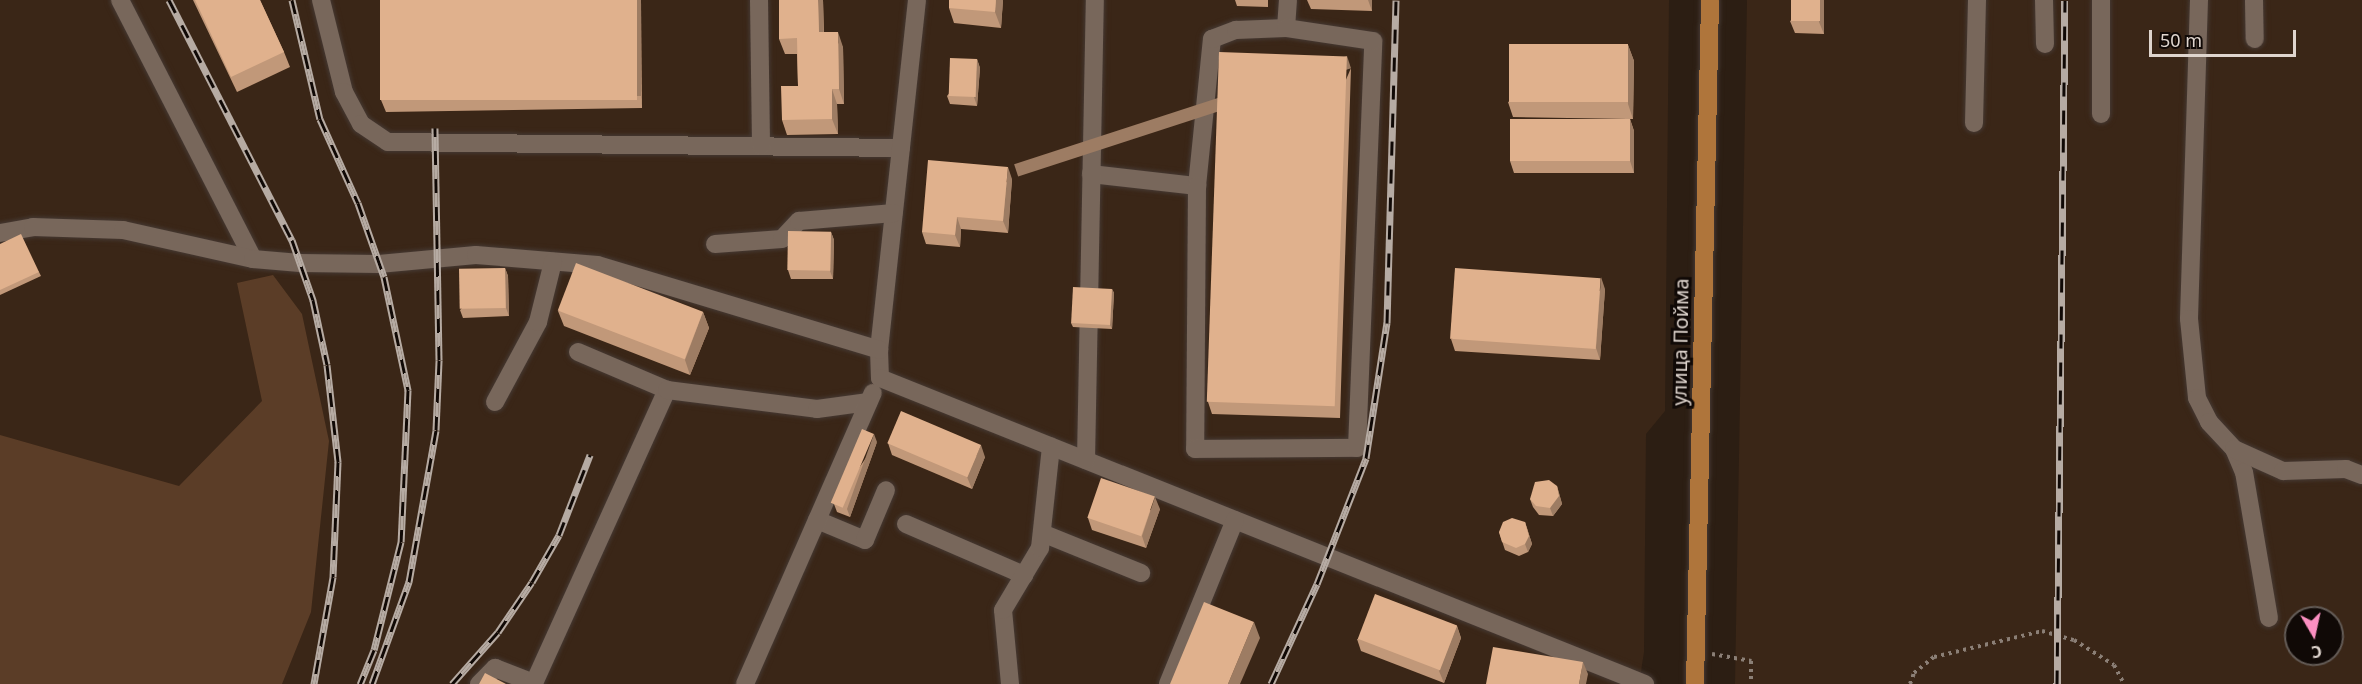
<!DOCTYPE html>
<html>
<head>
<meta charset="utf-8">
<style>
	body { margin:0 }
	#map { position:relative; width:2362px; height:684px; overflow:hidden; background:#2c1e13; font-family:"Noto Sans",sans-serif }
	div>[style] { position:absolute }
	.built>* { inset:0; background:#3a2617 }
	.green>* { inset:0; background:#5b3d27 }
	.path>* { height:4px; margin-top:-2px; transform-origin:0; background:repeating-linear-gradient(90deg,#8b7f76 0 3px,transparent 0 7.5px) }
	.roads { filter:drop-shadow(0 0 2px #453933) drop-shadow(0 0 2px #453933) }
	.minor>* { height:18px; margin:-9px; padding:0 9px; transform-origin:9px; border-radius:9px; background:#78675b }
	.major>* { height:18px; margin:-9px; padding:0 9px; transform-origin:9px; border-radius:9px; background:#af753b }
	.rail>* { height:7px; margin-top:-3.5px; transform-origin:0; background:repeating-linear-gradient(90deg,#100906 0 14px,#b6aba3 0 28px); box-sizing:border-box; border-block:2px solid #b6aba3 }
	.wall>* { inset:0; background:#c19879 }
	.shaded-wall>* { inset:0; background:#9d7c63; transform-origin:0 0 }
	.building>* { inset:0; background:#e0b18d; transform-origin:0 0 }
	span { translate:-50% -50%; white-space:nowrap; text-align:center; line-height:1.15; -webkit-text-stroke:6px #100906; paint-order:stroke }
	.street-label { font-size:20px; color:#dfd5ce }
	.north { position:absolute; left:2284px; top:606px; width:60px; height:60px; box-sizing:border-box; background:#100906; border:2px solid #635b56; border-radius:50%; rotate:171deg; font-size:16px; font-weight:700; line-height:24px; text-align:center; color:#dfd5ce }
	.north::after { content:''; display:block; margin:auto; width:21px; height:27px; background:#fc8fc1; clip-path:polygon(50% 0,100% 100%,50% 72%,0 100%) }
	.scale { position:absolute; left:2149px; top:30px; width:147px; height:27px; box-sizing:border-box; border:3px solid #dfd5ce; border-top:0; padding-left:8px; font-size:18px; line-height:21px; white-space:nowrap; color:#dfd5ce; -webkit-text-stroke:4px #100906; paint-order:stroke }
</style>
</head>
<body>
<div id="map">
	<div class="built">
		<i style="clip-path:polygon(0 0,1669px 0,1665px 411px,1646px 434px,1644px 652px,1639px 684px,0 684px)"></i>
		<i style="clip-path:polygon(evenodd,1747px 0,2362px 0,2362px 684px,1735px 684px,1747px 0,2296px 618px,2332px 618px,2332px 654px,2296px 654px,2296px 618px)"></i>
	</div>
	<div class="green">
		<i style="clip-path:polygon(273px 275px,302px 314px,329px 441px,311px 612px,282px 684px,0 684px,0 435px,179px 486px,262px 401px,237px 283px)"></i>
	</div>
	<div class="path">
		<i style="left:1712px;top:654px;width:40px;rotate:10deg"></i>
		<i style="left:1751px;top:661px;width:23px;rotate:90deg"></i>
		<i style="left:1910px;top:684px;width:12px;rotate:-70deg"></i>
		<i style="left:1914px;top:673px;width:26px;rotate:-39deg"></i>
		<i style="left:1934px;top:657px;width:111px;rotate:-13.5deg"></i>
		<i style="left:2042px;top:631px;width:33px;rotate:16deg"></i>
		<i style="left:2074px;top:640px;width:47px;rotate:32deg"></i>
		<i style="left:2114px;top:665px;width:21px;rotate:62deg"></i>
	</div>
	<div class="roads">
		<div class="minor">
			<i style="left:120px;top:0;width:291px;rotate:62.8deg"></i>
			<i style="left:321px;top:0;width:95px;rotate:76deg"></i>
			<i style="left:344px;top:92px;width:36px;rotate:62deg"></i>
			<i style="left:361px;top:124px;width:32px;rotate:34deg"></i>
			<i style="left:388px;top:142px;width:513px;rotate:0.67deg"></i>
			<i style="left:759px;top:0;width:146px;rotate:89.2deg"></i>
			<i style="left:917px;top:0;width:352px;rotate:96.2deg"></i>
			<i style="left:879px;top:350px;width:28px;rotate:88deg"></i>
			<i style="left:880px;top:378px;width:824px;rotate:21.8deg"></i>
			<i style="left:2044px;top:0;width:44px;rotate:88.7deg"></i>
			<i style="left:2101px;top:0;width:114px;rotate:90deg"></i>
			<i style="left:2199px;top:0;width:319px;rotate:91.8deg"></i>
			<i style="left:2189px;top:319px;width:79px;rotate:84.2deg"></i>
			<i style="left:2197px;top:398px;width:27px;rotate:63deg"></i>
			<i style="left:2209px;top:422px;width:37px;rotate:47deg"></i>
			<i style="left:2234px;top:449px;width:25px;rotate:67deg"></i>
			<i style="left:2244px;top:472px;width:148px;rotate:80.3deg"></i>
			<i style="left:2254px;top:0;width:39px;rotate:89deg"></i>
			<i style="left:1974px;top:123px;width:123px;rotate:-88.6deg"></i>
			<i style="left:1091px;top:174px;width:107px;rotate:6.5deg"></i>
			<i style="left:1197px;top:186px;width:148px;rotate:-84.2deg"></i>
			<i style="left:1212px;top:39px;width:26px;rotate:-21deg"></i>
			<i style="left:1236px;top:30px;width:50px;rotate:-2.3deg"></i>
			<i style="left:1286px;top:28px;width:28px;rotate:-86deg"></i>
			<i style="left:1197px;top:186px;width:263px;rotate:90.4deg"></i>
			<i style="left:1195px;top:449px;width:162px;rotate:-0.4deg"></i>
			<i style="left:1357px;top:448px;width:407px;rotate:-87.7deg"></i>
			<i style="left:1373px;top:41px;width:88px;rotate:-171.5deg"></i>
			<i style="left:0;top:233px;width:34px;rotate:-10deg"></i>
			<i style="left:33px;top:227px;width:90px;rotate:1.9deg"></i>
			<i style="left:123px;top:230px;width:133px;rotate:12.6deg"></i>
			<i style="left:253px;top:259px;width:47px;rotate:4.9deg"></i>
			<i style="left:300px;top:263px;width:79px;rotate:0.7deg"></i>
			<i style="left:379px;top:264px;width:97px;rotate:-5.3deg"></i>
			<i style="left:476px;top:255px;width:122px;rotate:4.7deg"></i>
			<i style="left:598px;top:265px;width:294px;rotate:16.8deg"></i>
			<i style="left:715px;top:244px;width:67px;rotate:-4.3deg"></i>
			<i style="left:782px;top:239px;width:25px;rotate:-47deg"></i>
			<i style="left:799px;top:221px;width:95px;rotate:-4.8deg"></i>
			<i style="left:578px;top:352px;width:97px;rotate:23.1deg"></i>
			<i style="left:495px;top:402px;width:91px;rotate:-61.7deg"></i>
			<i style="left:538px;top:322px;width:62px;rotate:-76deg"></i>
			<i style="left:2234px;top:449px;width:54px;rotate:24.2deg"></i>
			<i style="left:2283px;top:471px;width:63px;rotate:-1.8deg"></i>
			<i style="left:2346px;top:469px;width:17px;rotate:21deg"></i>
			<i style="left:1086px;top:460px;width:460px;rotate:-88.9deg"></i>
			<i style="left:817px;top:520px;width:52px;rotate:22.6deg"></i>
			<i style="left:865px;top:540px;width:54px;rotate:-67.2deg"></i>
			<i style="left:906px;top:524px;width:129px;rotate:23.4deg"></i>
			<i style="left:1042px;top:533px;width:107px;rotate:22deg"></i>
			<i style="left:479px;top:684px;width:23px;rotate:-45deg"></i>
			<i style="left:495px;top:668px;width:42px;rotate:21deg"></i>
			<i style="left:534px;top:683px;width:322px;rotate:-65.6deg"></i>
			<i style="left:667px;top:390px;width:151px;rotate:7.2deg"></i>
			<i style="left:817px;top:409px;width:52px;rotate:-7.7deg"></i>
			<i style="left:745px;top:684px;width:318px;rotate:-66.3deg"></i>
			<i style="left:1010px;top:684px;width:74px;rotate:-95.4deg"></i>
			<i style="left:1003px;top:610px;width:72px;rotate:-59.2deg"></i>
			<i style="left:1040px;top:548px;width:102px;rotate:-83.8deg"></i>
			<i style="left:1168px;top:684px;width:177px;rotate:-67.8deg"></i>
		</div>
		<div class="major">
			<i style="left:1695px;top:684px;width:684px;rotate:-88.74deg"></i>
		</div>
	</div>
	<div class="rail">
		<i style="left:169px;top:0;width:270px;rotate:62.9deg"></i>
		<i style="left:292px;top:240px;width:64px;rotate:70.7deg"></i>
		<i style="left:313px;top:300px;width:66px;rotate:77.8deg"></i>
		<i style="left:327px;top:365px;width:98px;rotate:83.5deg"></i>
		<i style="left:338px;top:462px;width:115px;rotate:92.5deg"></i>
		<i style="left:333px;top:577px;width:109px;rotate:100.1deg"></i>
		<i style="left:292px;top:0;width:122px;rotate:76.8deg"></i>
		<i style="left:320px;top:119px;width:92px;rotate:65.7deg"></i>
		<i style="left:358px;top:203px;width:78px;rotate:70.6deg"></i>
		<i style="left:384px;top:277px;width:116px;rotate:78deg"></i>
		<i style="left:408px;top:390px;width:152px;rotate:92.6deg"></i>
		<i style="left:401px;top:542px;width:111px;rotate:104deg"></i>
		<i style="left:374px;top:650px;width:37px;rotate:112deg"></i>
		<i style="left:372px;top:684px;width:109px;rotate:-70.1deg"></i>
		<i style="left:409px;top:582px;width:154px;rotate:-79.9deg"></i>
		<i style="left:436px;top:430px;width:70px;rotate:-87.5deg"></i>
		<i style="left:439px;top:360px;width:232px;rotate:-91deg"></i>
		<i style="left:452px;top:684px;width:69px;rotate:-48.5deg"></i>
		<i style="left:498px;top:632px;width:60px;rotate:-55.8deg"></i>
		<i style="left:532px;top:582px;width:54px;rotate:-60.1deg"></i>
		<i style="left:559px;top:535px;width:86px;rotate:-68.8deg"></i>
		<i style="left:1271px;top:684px;width:110px;rotate:-65.3deg"></i>
		<i style="left:1317px;top:584px;width:135px;rotate:-68.7deg"></i>
		<i style="left:1366px;top:458px;width:137px;rotate:-81.2deg"></i>
		<i style="left:1387px;top:323px;width:323px;rotate:-88.4deg"></i>
		<i style="left:2057px;top:684px;width:684px;rotate:-89.33deg"></i>
	</div>
	<div class="wall">
		<i style="clip-path:polygon(193px 0,260px 0,284px 52px,290px 67px,237px 92px)"></i>
		<i style="clip-path:polygon(380px 0,641px 0,642px 108px,386px 112px,381px 100px)"></i>
		<i style="clip-path:polygon(779px 0,823px 0,824px 32px,843px 47px,844px 104px,837px 104px,838px 134px,787px 135px,782px 120px,798px 86px,797px 54px,785px 54px,779px 39px)"></i>
		<i style="clip-path:polygon(1003px 0,1001px 28px,954px 23px,949px 8px)"></i>
		<i style="clip-path:polygon(1235px 0,1268px 0,1268px 7px,1237px 6px)"></i>
		<i style="clip-path:polygon(1307px 0,1372px 0,1372px 11px,1311px 9px)"></i>
		<i style="clip-path:polygon(1824px 0,1824px 34px,1795px 33px,1790px 21px)"></i>
		<i style="clip-path:polygon(1628px 45px,1634px 61px,1633px 119px,1630px 119px,1634px 131px,1634px 173px,1514px 173px,1510px 161px,1627px 119px,1513px 117px,1508px 102px)"></i>
		<i style="clip-path:polygon(977px 59px,980px 68px,977px 106px,950px 104px,947px 96px)"></i>
		<i style="clip-path:polygon(1351px 68px,1340px 418px,1212px 414px,1208px 402px)"></i>
		<i style="clip-path:polygon(1012px 179px,1008px 233px,961px 229px,960px 247px,926px 244px,922px 232px)"></i>
		<i style="clip-path:polygon(831px 232px,834px 240px,833px 279px,791px 279px,788px 270px)"></i>
		<i style="clip-path:polygon(0 244px,39px 272px,41px 276px,0 295px)"></i>
		<i style="clip-path:polygon(505px 268px,508px 276px,509px 316px,463px 318px,460px 310px)"></i>
		<i style="clip-path:polygon(1112px 289px,1114px 293px,1112px 329px,1073px 327px,1071px 323px)"></i>
		<i style="clip-path:polygon(1605px 289px,1600px 360px,1455px 351px,1451px 339px)"></i>
		<i style="clip-path:polygon(558px 311px,703px 312px,709px 328px,690px 375px,564px 326px)"></i>
		<i style="clip-path:polygon(877px 442px,850px 517px,837px 512px,834px 504px)"></i>
		<i style="clip-path:polygon(888px 443px,985px 457px,972px 489px,892px 455px)"></i>
		<i style="clip-path:polygon(1557px 486px,1562px 504px,1553px 516px,1539px 515px,1533px 507px,1530px 499px)"></i>
		<i style="clip-path:polygon(1160px 509px,1146px 548px,1092px 530px,1088px 518px)"></i>
		<i style="clip-path:polygon(1525px 522px,1532px 544px,1528px 552px,1519px 556px,1505px 550px,1499px 532px)"></i>
		<i style="clip-path:polygon(1457px 626px,1461px 638px,1444px 683px,1361px 651px,1357px 639px)"></i>
	</div>
	<div class="shaded-wall">
		<i style="left:637px;top:0;width:4px;height:96px"></i>
		<i style="clip-path:polygon(818px 0,823px 0,824px 47px,819px 32px)"></i>
		<i style="clip-path:polygon(996px 0,1003px 0,1001px 28px,995px 12px)"></i>
		<i style="clip-path:polygon(1368px 0,1372px 0,1372px 11px)"></i>
		<i style="clip-path:polygon(1820px 0,1824px 0,1824px 34px,1819px 22px)"></i>
		<i style="clip-path:polygon(838px 32px,843px 47px,844px 104px,839px 89px)"></i>
		<i style="clip-path:polygon(1628px 45px,1634px 61px,1633px 119px,1628px 104px)"></i>
		<i style="left:1347px;top:56px;width:13px;height:350px;rotate:72deg"></i>
		<i style="clip-path:polygon(977px 59px,980px 68px,977px 106px,974px 97px)"></i>
		<i style="clip-path:polygon(832px 89px,837px 104px,838px 134px,832px 119px)"></i>
		<i style="clip-path:polygon(1630px 119px,1634px 131px,1634px 173px,1630px 161px)"></i>
		<i style="clip-path:polygon(1008px 167px,1012px 179px,1008px 233px,1003px 221px)"></i>
		<i style="clip-path:polygon(957px 217px,961px 229px,960px 247px,955px 235px)"></i>
		<i style="clip-path:polygon(831px 232px,834px 240px,833px 279px,830px 271px)"></i>
		<i style="clip-path:polygon(505px 268px,508px 276px,509px 316px,506px 308px)"></i>
		<i style="clip-path:polygon(1601px 277px,1605px 289px,1600px 360px,1596px 348px)"></i>
		<i style="clip-path:polygon(1112px 289px,1114px 293px,1112px 329px,1110px 325px)"></i>
		<i style="clip-path:polygon(703px 312px,709px 328px,690px 375px,685px 360px)"></i>
		<i style="clip-path:polygon(874px 434px,877px 442px,850px 517px,847px 509px)"></i>
		<i style="clip-path:polygon(981px 445px,985px 457px,972px 489px,967px 477px)"></i>
		<i style="clip-path:polygon(1557px 486px,1562px 504px,1553px 516px,1550px 508px)"></i>
		<i style="clip-path:polygon(1155px 497px,1160px 509px,1146px 548px,1142px 536px)"></i>
		<i style="clip-path:polygon(1525px 522px,1532px 544px,1528px 552px,1525px 544px)"></i>
		<i style="clip-path:polygon(1254px 622px,1260px 638px,1240px 684px,1228px 684px)"></i>
		<i style="clip-path:polygon(1457px 626px,1461px 638px,1444px 683px,1439px 671px)"></i>
		<i style="clip-path:polygon(1583px 662px,1588px 674px,1586px 684px,1579px 684px)"></i>
	</div>
	<div class="building">
		<i style="clip-path:polygon(195px 0,260px 0,284px 52px,231px 77px)"></i>
		<i style="left:380px;top:0;width:257px;height:100px"></i>
		<i style="clip-path:polygon(779px 0,818px 0,819px 32px,838px 32px,839px 89px,832px 89px,832px 119px,782px 120px,781px 86px,798px 86px,797px 38px,779px 39px)"></i>
		<i style="clip-path:polygon(949px 0,996px 0,995px 12px,949px 8px)"></i>
		<i style="left:1791px;top:0;width:29px;height:21px"></i>
		<i style="left:1509px;top:44px;width:119px;height:58px"></i>
		<i style="left:1219px;top:52px;width:128px;height:350px;rotate:2deg"></i>
		<i style="left:950px;top:58px;width:27px;height:38px;rotate:2deg"></i>
		<i style="left:1510px;top:119px;width:120px;height:42px"></i>
		<i style="clip-path:polygon(928px 160px,1008px 167px,1003px 221px,957px 217px,955px 235px,922px 232px)"></i>
		<i style="left:788px;top:231px;width:43px;height:39px;rotate:1deg"></i>
		<i style="clip-path:polygon(21px 234px,39px 272px,0 290px,0 244px)"></i>
		<i style="left:576px;top:263px;width:136px;height:51px;rotate:21deg"></i>
		<i style="left:505px;top:268px;width:40px;height:46px;rotate:89deg"></i>
		<i style="left:1455px;top:268px;width:146px;height:71px;rotate:4deg"></i>
		<i style="left:1073px;top:287px;width:39px;height:36px;rotate:3deg"></i>
		<i style="left:901px;top:411px;width:87px;height:35px;rotate:23deg"></i>
		<i style="left:862px;top:429px;width:13px;height:80px;rotate:23deg"></i>
		<i style="left:1101px;top:478px;width:57px;height:42px;rotate:19deg"></i>
		<i style="clip-path:polygon(1549px 480px,1557px 486px,1559px 496px,1550px 508px,1536px 506px,1530px 499px,1535px 482px)"></i>
		<i style="clip-path:polygon(1512px 518px,1525px 522px,1529px 536px,1525px 544px,1516px 548px,1502px 542px,1499px 532px,1503px 522px)"></i>
		<i style="left:1375px;top:594px;width:88px;height:48px;rotate:21deg"></i>
		<i style="clip-path:polygon(1204px 602px,1254px 622px,1228px 684px,1170px 684px)"></i>
		<i style="clip-path:polygon(1493px 647px,1583px 662px,1579px 684px,1486px 684px)"></i>
		<i style="clip-path:polygon(485px 673px,506px 684px,479px 684px)"></i>
	</div>
	<div class="street-label">
		<span style="left:1680px;top:342px;rotate:-89deg">улица Пойма</span>
	</div>
	<div class="north">С</div>
	<div class="scale">50 m</div>
</div>
</body>
</html>
